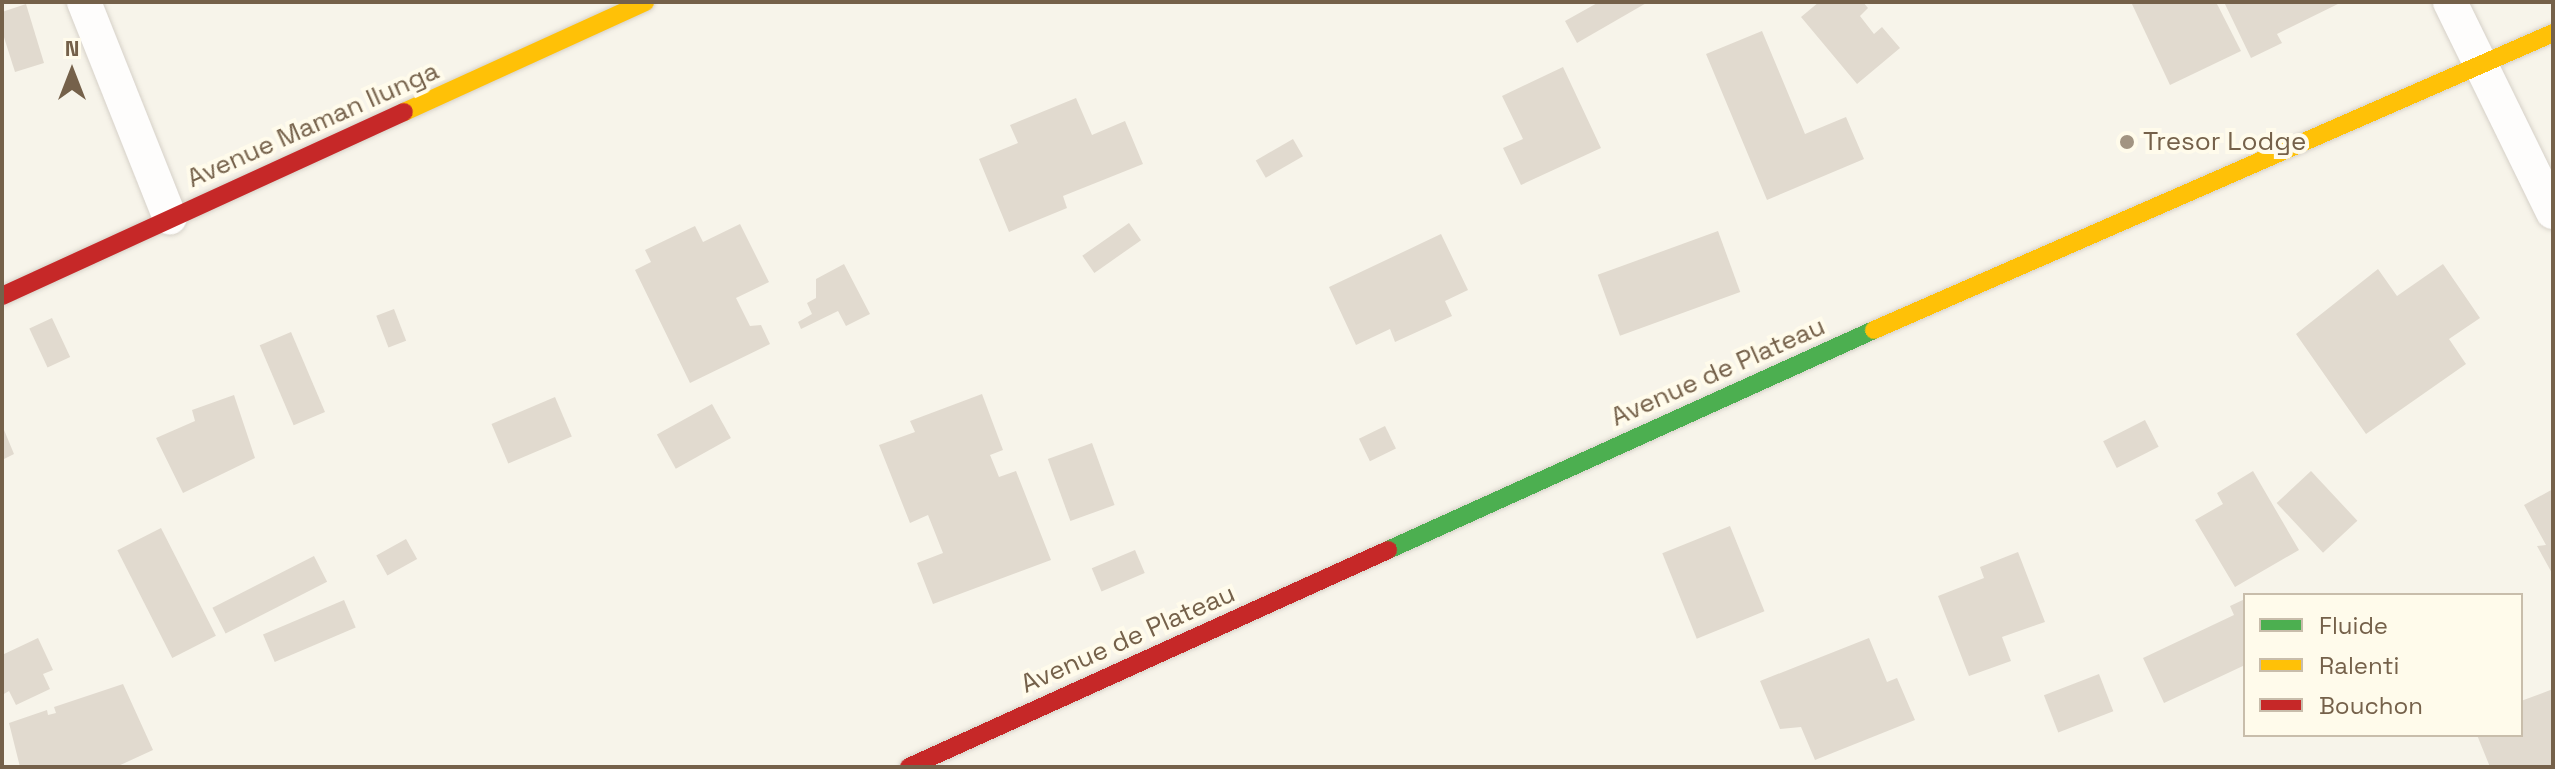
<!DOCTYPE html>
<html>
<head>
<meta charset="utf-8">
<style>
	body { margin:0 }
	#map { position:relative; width:2555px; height:769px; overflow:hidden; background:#f7f4ea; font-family:"Space Grotesk",sans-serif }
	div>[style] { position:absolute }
	.building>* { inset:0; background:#e1dacf; transform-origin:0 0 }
	.roads { filter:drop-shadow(0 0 2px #d6d1c8) drop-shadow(0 0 2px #d6d1c8) }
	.street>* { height:34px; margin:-17px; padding:0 17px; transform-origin:17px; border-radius:17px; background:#fefdfc }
	.fast>* { height:18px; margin:-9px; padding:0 9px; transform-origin:9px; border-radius:9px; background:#4caf50 }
	.slow>* { height:18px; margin:-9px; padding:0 9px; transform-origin:9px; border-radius:9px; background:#ffc107 }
	.jam>* { height:18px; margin:-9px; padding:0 9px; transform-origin:9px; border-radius:9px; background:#c62828 }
	.dots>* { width:22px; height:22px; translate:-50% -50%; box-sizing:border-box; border:4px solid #fffbeb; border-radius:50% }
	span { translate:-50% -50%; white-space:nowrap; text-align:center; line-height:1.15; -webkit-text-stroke:8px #fffbeb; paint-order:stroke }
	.street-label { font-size:26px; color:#75614a }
	.poi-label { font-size:26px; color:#75614a }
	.left { translate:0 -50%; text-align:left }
	.frame { position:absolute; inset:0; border:4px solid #75614a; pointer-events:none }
	.legend { position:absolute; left:2243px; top:593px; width:280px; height:144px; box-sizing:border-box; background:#fffbeb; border:2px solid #c8bdab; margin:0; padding:10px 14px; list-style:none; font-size:24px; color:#75614a }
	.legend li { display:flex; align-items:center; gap:16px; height:40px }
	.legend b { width:40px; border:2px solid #c8bdab }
	.north { position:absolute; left:32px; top:32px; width:80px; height:80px; -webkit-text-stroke:6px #fffbeb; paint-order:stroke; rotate:0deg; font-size:22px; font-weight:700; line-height:32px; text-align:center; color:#75614a }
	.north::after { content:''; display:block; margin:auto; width:28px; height:36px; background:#75614a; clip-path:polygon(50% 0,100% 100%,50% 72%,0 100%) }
</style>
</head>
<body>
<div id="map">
	<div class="building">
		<i style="clip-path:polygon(1599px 2px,1648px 2px,1577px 43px,1565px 21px)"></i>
		<i style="clip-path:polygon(1819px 2px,1863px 2px,1868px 8px,1860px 16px,1874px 34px,1882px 27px,1900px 48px,1857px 84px,1801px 17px)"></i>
		<i style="clip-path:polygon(2131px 2px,2216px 2px,2241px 51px,2170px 85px)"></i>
		<i style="clip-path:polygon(2224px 2px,2342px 2px,2277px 34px,2282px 43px,2251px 58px)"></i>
		<i style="clip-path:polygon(26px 4px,44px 63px,15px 72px,2px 31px,2px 12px)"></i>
		<i style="clip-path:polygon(1762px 31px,1805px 134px,1846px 117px,1864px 159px,1767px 200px,1706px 54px)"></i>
		<i style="clip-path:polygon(1563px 67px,1601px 148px,1521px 185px,1503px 148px,1523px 139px,1502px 96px)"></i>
		<i style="clip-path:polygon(1076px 98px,1092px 135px,1125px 121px,1143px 164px,1063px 196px,1067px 208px,1009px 232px,979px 159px,1018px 143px,1010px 125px)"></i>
		<i style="left:1293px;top:139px;width:20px;height:43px;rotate:60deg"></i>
		<i style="left:1129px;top:223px;width:21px;height:57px;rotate:55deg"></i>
		<i style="clip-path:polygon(740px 224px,769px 282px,736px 298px,750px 326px,761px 325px,770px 344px,690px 383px,635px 270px,651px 262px,645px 250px,695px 226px,703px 242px)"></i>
		<i style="left:1718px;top:231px;width:65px;height:128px;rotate:70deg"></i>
		<i style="clip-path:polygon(1441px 234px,1468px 290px,1445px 301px,1452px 316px,1395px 342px,1390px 329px,1356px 345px,1329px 287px)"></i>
		<i style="clip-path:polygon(844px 264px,870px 314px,846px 326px,838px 311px,801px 329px,798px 322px,812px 314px,807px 303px,816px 298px,816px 279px)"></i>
		<i style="clip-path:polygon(2443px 264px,2480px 318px,2449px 339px,2466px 364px,2366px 434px,2296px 334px,2378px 269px,2397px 296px)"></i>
		<i style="left:394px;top:309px;width:34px;height:19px;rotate:69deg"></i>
		<i style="left:52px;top:318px;width:43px;height:25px;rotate:65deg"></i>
		<i style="left:291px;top:332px;width:87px;height:34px;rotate:67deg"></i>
		<i style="clip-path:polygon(982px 394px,1003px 450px,990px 455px,999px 477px,1016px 471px,1051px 560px,933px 604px,917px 563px,943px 553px,928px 515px,910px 523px,879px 445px,915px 432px,910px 421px)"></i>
		<i style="clip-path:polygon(234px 395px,255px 458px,183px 493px,156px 438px,195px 421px,192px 410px)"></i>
		<i style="left:555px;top:397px;width:43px;height:69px;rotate:67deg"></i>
		<i style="left:712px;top:404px;width:39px;height:63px;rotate:61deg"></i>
		<i style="left:2145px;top:420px;width:30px;height:47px;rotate:63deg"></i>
		<i style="clip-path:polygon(2px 425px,14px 454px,2px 460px)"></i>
		<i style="left:1385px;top:426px;width:25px;height:29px;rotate:64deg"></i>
		<i style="left:1092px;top:443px;width:66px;height:47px;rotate:70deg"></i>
		<i style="clip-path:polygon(2253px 471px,2299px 550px,2235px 587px,2195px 520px,2223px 504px,2217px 493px)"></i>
		<i style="left:2311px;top:471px;width:68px;height:47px;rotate:47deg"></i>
		<i style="clip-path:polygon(2553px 489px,2553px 575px,2537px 546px,2546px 545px,2524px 505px)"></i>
		<i style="left:1730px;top:526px;width:92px;height:73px;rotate:68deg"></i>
		<i style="left:161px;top:528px;width:121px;height:49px;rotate:63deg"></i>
		<i style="left:406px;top:539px;width:23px;height:34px;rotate:61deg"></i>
		<i style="left:1135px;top:550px;width:25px;height:47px;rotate:67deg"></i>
		<i style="clip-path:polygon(2018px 552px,2045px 622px,2002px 637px,2011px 661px,1969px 676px,1938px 596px,1984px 578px,1980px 567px)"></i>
		<i style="left:314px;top:556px;width:29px;height:114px;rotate:63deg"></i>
		<i style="clip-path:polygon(2245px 599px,2245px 665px,2164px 703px,2143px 658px,2234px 615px,2230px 606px)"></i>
		<i style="left:344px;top:600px;width:30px;height:88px;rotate:67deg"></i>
		<i style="clip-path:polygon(38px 638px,53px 670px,43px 674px,50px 689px,16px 705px,9px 691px,2px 695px,2px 655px)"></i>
		<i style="clip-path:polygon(1869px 638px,1887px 682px,1897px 678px,1915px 720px,1815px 760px,1801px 727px,1780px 729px,1760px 681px)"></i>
		<i style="left:2099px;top:674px;width:40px;height:59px;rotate:69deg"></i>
		<i style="clip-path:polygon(123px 684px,153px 750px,116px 767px,20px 767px,9px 723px,47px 710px,48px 715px,56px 713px,54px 707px)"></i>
		<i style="clip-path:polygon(2553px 689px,2553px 767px,2490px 767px,2477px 735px,2521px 735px,2521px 701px)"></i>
	</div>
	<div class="roads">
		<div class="street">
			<i style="left:84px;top:2px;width:232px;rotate:68.3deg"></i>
			<i style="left:2450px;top:2px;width:234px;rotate:63.9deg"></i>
		</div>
		<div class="fast">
			<i style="left:1388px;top:550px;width:533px;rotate:-24.36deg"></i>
		</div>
		<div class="slow">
			<i style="left:404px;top:112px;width:265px;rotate:-24.5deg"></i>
			<i style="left:1874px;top:330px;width:741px;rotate:-23.62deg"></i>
		</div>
		<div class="jam">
			<i style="left:2px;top:296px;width:442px;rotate:-24.6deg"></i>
			<i style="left:909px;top:767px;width:526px;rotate:-24.37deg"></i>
		</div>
	</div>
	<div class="dots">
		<i style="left:2127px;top:142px;background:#a29482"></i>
	</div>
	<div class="street-label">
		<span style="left:313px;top:125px;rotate:-24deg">Avenue Maman Ilunga</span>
		<span style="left:1718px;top:372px;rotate:-24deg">Avenue de Plateau</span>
		<span style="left:1128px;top:639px;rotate:-24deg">Avenue de Plateau</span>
	</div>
	<div class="poi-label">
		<span class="left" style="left:2143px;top:142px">Tresor Lodge</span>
	</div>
	<div class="frame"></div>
	<ul class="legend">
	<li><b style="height:10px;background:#4caf50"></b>Fluide</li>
	<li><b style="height:10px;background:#ffc107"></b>Ralenti</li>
	<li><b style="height:10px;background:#c62828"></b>Bouchon</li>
	</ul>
	<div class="north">N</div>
</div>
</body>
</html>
